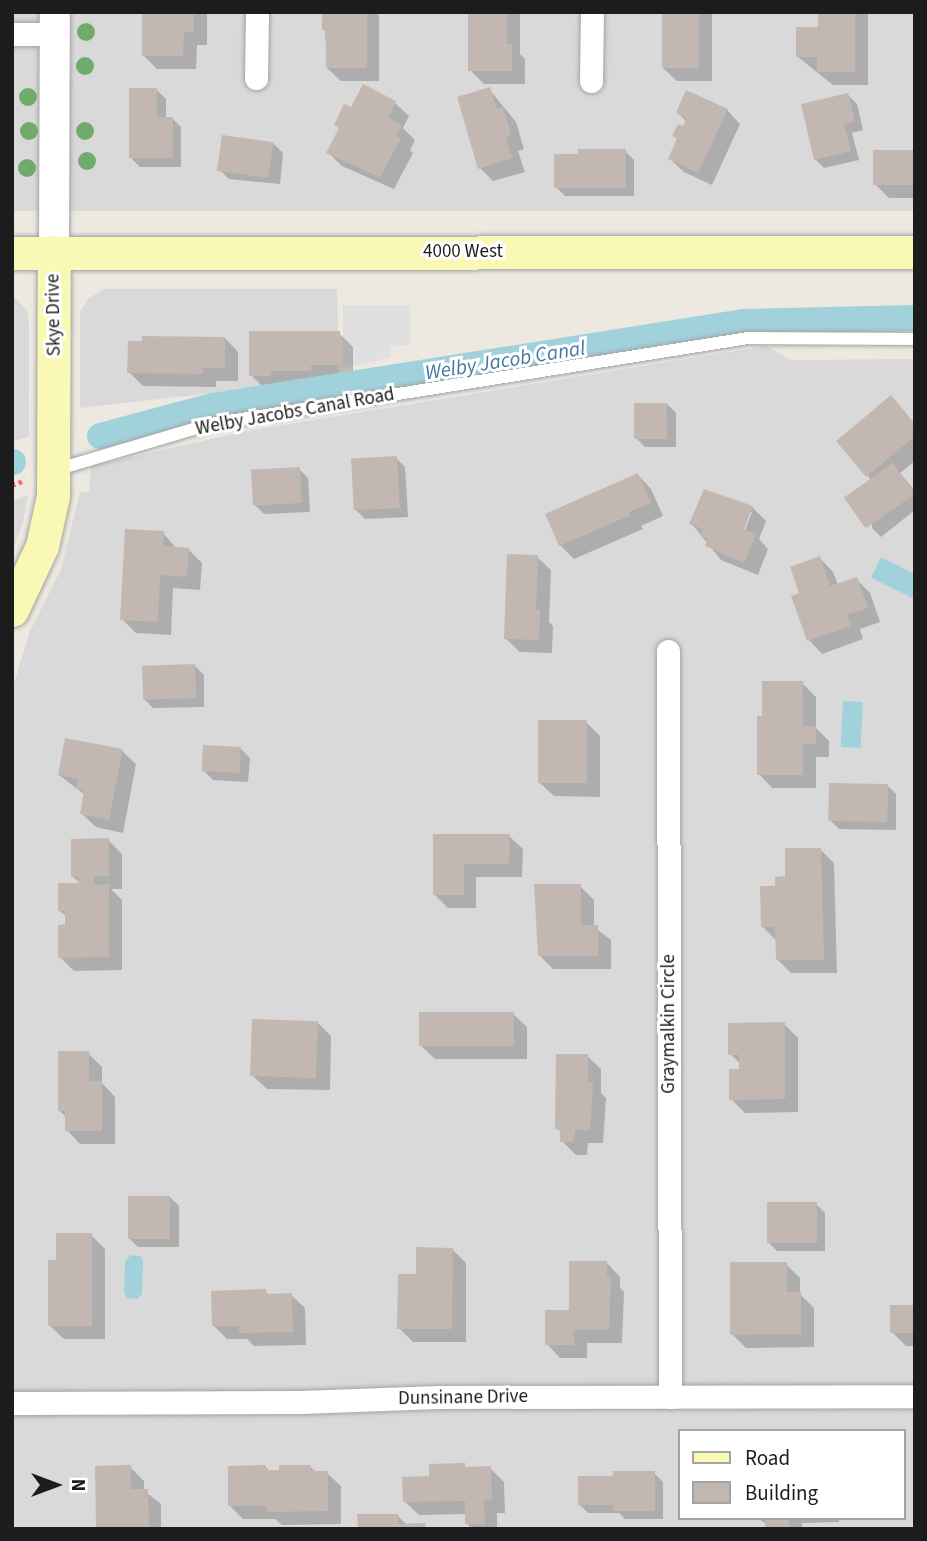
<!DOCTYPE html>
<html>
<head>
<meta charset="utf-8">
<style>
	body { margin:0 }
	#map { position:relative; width:927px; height:1541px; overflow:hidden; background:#ede9e1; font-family:"Source Sans 3",sans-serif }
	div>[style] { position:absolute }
	.residential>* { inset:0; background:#dad9d9; transform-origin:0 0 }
	.parking>* { inset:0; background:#e0e0e0 }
	.water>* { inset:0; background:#a1d2dc; transform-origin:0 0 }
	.shadow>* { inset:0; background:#0003 }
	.canal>* { height:26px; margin:-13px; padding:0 13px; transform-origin:13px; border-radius:13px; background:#a1d2dc }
	.building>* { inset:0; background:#c2b8b1; transform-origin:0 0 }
	.path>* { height:4.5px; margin-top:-2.25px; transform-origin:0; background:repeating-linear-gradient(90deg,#fa6c66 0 3.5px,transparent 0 7px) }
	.roads { filter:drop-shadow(0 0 2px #a3a3a3) drop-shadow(0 0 2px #a3a3a3) }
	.service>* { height:12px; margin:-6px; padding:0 6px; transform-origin:6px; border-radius:6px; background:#fff }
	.minor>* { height:23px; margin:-11.5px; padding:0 11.5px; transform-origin:11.5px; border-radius:11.5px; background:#fff }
	.tertiary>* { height:30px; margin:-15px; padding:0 15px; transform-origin:15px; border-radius:15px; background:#fff }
	.secondary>* { height:33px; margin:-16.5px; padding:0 16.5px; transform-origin:16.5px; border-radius:16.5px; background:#f9f8b4 }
	.trees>* { width:18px; height:18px; margin:-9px; border-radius:50%; background:#71ab6c }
	span { translate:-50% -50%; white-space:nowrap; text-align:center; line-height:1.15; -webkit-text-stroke:6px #fff; paint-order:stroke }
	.street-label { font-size:19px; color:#1c1c1c }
	.water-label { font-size:21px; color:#467aa3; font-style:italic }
	.frame { position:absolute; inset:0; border:14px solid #1c1c1c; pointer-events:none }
	.legend { position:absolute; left:678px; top:1429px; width:228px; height:91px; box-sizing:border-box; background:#fff; border:2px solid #a4a4a4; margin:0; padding:9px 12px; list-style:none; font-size:21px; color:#1c1c1c }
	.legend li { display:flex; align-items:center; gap:14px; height:35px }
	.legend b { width:35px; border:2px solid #a4a4a4 }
	.north { position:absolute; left:21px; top:1450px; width:70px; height:70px; -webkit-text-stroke:5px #fff; paint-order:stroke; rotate:90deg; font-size:19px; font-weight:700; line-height:28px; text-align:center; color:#1c1c1c }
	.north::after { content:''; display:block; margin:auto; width:24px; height:32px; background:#1c1c1c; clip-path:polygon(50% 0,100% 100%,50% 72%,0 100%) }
</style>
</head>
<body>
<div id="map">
	<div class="residential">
		<i style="left:12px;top:12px;width:903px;height:199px"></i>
		<i style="clip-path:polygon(104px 289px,337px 289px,339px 375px,241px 393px,240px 390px,80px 408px,80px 312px,88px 299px)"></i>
		<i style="clip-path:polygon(12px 295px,27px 310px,29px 321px,29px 436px,12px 442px)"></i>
		<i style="clip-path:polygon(evenodd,766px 346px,791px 360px,915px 359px,915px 1529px,12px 1529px,12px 690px,30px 631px,61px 569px,80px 492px,89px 491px,91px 466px,247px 431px,766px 346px,680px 1431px,904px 1431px,904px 1518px,680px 1518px,680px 1431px)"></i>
		<i style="clip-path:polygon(28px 495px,23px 522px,12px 552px,12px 501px)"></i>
	</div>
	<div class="parking">
		<i style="clip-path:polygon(343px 305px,410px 305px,410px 345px,390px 346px,390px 358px,343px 368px)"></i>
	</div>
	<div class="water">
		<i style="clip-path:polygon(881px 557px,915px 574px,913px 598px,871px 578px)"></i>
		<i style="left:843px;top:701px;width:20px;height:46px;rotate:3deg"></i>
		<i style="clip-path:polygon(131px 1255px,140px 1256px,143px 1261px,142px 1294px,137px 1299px,127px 1298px,124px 1292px,125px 1261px)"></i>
	</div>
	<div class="shadow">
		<i style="clip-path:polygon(144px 12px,205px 12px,207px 15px,207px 45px,197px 45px,196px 69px,157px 69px,143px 55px)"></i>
		<i style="clip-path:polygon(324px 12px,376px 12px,379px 16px,379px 81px,341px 81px,327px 68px)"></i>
		<i style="clip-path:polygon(470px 12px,520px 12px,520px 54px,525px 59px,525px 84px,484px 84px,470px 70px)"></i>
		<i style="clip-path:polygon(663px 12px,712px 12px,712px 81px,677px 81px,663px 68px)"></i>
		<i style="clip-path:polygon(820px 12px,868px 14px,868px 85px,833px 85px,798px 57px,819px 28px)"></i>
		<i style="clip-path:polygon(489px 89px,516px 122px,524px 149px,518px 151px,525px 172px,493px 181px,480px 168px)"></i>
		<i style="clip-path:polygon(157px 90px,166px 99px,166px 118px,172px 118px,181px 127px,181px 167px,140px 167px,131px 158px)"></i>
		<i style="clip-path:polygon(848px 95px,857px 104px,863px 130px,852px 133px,859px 160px,824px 168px,815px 159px)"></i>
		<i style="clip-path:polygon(395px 103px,409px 116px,403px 128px,415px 140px,410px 150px,413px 153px,394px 189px,342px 166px,328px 152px,352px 110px)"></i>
		<i style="clip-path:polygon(727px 110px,740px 124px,712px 185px,684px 172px,670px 159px,679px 140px,674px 136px,687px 122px,678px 113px)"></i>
		<i style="clip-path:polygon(274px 144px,283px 153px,280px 184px,229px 179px,220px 170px)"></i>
		<i style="clip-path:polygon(625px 151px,634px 160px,634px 196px,565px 196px,556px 187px)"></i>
		<i style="clip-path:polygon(915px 152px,915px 198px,889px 198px,876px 185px)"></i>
		<i style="clip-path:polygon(339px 333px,353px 347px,353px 378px,324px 378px,324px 384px,284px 384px,284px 389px,265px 389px,251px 375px)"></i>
		<i style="clip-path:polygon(225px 338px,238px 352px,238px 381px,216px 381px,216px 387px,143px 386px,129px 372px)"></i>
		<i style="clip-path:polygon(667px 404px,676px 413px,676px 447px,645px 447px,636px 438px)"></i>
		<i style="clip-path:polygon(915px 424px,915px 461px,900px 473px,915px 491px,915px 510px,881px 537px,872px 528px,873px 482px,838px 441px)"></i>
		<i style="clip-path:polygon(396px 458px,405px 467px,408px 517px,365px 519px,356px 510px)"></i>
		<i style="clip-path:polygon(299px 469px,308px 478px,310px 512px,264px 514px,255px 505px)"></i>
		<i style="clip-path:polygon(638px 475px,651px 489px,663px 516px,641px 526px,643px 529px,574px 559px,560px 545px)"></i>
		<i style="clip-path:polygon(evenodd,752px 507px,766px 521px,759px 539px,768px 549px,758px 575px,721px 560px,691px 523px,752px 507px,749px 512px,752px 512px,742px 538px,739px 536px,749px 512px)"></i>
		<i style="clip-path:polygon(163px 533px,177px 549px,188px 549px,202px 563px,200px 590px,173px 588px,171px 635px,136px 633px,122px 619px)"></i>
		<i style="clip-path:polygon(537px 557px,551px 570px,549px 622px,553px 626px,552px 653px,520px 652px,506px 639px)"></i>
		<i style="clip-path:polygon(820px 558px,833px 572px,838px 585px,856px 579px,870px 593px,880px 622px,860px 629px,863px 639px,822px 654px,809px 640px,801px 594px)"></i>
		<i style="clip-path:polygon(195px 666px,204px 675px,204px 707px,153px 708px,144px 699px)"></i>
		<i style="clip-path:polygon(802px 683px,816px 697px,816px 728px,829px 741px,829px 757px,816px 757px,816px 788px,772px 788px,759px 774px,764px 718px)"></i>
		<i style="clip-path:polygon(586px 722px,600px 736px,600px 797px,554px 796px,540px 783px)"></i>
		<i style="clip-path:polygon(241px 749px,250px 758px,248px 782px,213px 780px,204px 771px)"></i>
		<i style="clip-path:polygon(122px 751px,136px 764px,123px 833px,96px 827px,82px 814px,85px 795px,59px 775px)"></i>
		<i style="clip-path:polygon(887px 785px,896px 794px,896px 830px,839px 829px,830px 820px)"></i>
		<i style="clip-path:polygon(435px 835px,509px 836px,523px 849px,522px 877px,476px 877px,476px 908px,448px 908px,434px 894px)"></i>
		<i style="clip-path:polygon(108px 840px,122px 854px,122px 889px,111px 889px,122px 900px,122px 970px,74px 971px,60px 957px,67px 926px,67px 917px,60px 911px,81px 884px,73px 877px)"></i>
		<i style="clip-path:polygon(820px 849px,834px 863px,837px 973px,791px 973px,777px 959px,776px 940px,762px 926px,777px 888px)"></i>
		<i style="clip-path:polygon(536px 886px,580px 886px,594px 900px,594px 927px,611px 940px,611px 969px,553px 969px,539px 955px)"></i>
		<i style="clip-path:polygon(513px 1014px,527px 1027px,527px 1059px,435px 1059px,421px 1046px)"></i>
		<i style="clip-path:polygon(317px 1022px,331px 1036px,330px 1090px,267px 1089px,253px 1076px)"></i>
		<i style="clip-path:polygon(784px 1024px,798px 1038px,798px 1112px,745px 1113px,731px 1099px,741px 1064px,730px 1054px)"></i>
		<i style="clip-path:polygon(88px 1053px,102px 1067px,102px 1083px,115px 1097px,115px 1144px,80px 1144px,67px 1130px,67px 1118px,59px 1110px)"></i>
		<i style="clip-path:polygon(587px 1056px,601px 1069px,601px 1093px,606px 1098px,603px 1143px,588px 1143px,587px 1155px,576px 1155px,562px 1141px,562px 1133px,557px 1128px)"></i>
		<i style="clip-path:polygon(170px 1197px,179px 1206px,179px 1247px,138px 1247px,129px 1238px)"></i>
		<i style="clip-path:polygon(816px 1204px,825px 1213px,825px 1251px,777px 1251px,768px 1242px)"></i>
		<i style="clip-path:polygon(91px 1235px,105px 1249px,105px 1339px,64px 1339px,50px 1326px,58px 1262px)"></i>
		<i style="clip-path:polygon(452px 1249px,466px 1263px,466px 1342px,413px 1342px,399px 1328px,418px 1276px)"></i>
		<i style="clip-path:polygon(607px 1263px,620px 1277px,620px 1288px,624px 1292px,622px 1343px,587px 1343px,587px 1358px,560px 1358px,547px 1344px)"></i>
		<i style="clip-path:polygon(786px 1264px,800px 1278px,800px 1294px,814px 1308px,814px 1347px,746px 1348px,732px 1334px)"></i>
		<i style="clip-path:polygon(265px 1291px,269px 1295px,291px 1295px,305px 1308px,306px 1345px,254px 1346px,247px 1339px,227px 1339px,214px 1326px)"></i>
		<i style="clip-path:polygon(915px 1307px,915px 1346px,906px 1346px,892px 1332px)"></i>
		<i style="clip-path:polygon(130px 1467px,144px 1481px,144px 1491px,161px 1504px,161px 1529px,98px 1529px)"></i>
		<i style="clip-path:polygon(266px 1467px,270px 1472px,310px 1467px,317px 1473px,327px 1473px,341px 1486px,341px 1524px,282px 1525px,275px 1519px,243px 1519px,230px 1506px)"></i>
		<i style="clip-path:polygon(490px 1468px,504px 1482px,505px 1513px,497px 1513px,497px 1529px,472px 1529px,467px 1524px,467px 1514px,419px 1515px,405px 1502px,431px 1478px)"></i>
		<i style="clip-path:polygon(654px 1473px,663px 1482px,663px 1519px,625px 1519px,619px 1513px,588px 1513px,579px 1504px,579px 1478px)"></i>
		<i style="clip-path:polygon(398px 1516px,407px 1525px,424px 1525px,428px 1529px,359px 1529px)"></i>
		<i style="clip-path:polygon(757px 1518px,839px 1518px,839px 1522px,802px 1523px,802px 1529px,767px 1529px,767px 1524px)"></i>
	</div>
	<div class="canal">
		<i style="left:100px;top:436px;width:117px;rotate:-14.9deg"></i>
		<i style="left:213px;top:406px;width:538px;rotate:-8.99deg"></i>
		<i style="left:744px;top:322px;width:171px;rotate:-1.3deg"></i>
		<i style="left:12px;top:462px;width:1px"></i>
	</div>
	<div class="building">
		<i style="clip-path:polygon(142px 12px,194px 12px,194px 32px,184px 32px,183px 56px,142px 56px)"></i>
		<i style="clip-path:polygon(322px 12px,367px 12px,367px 68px,326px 68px,326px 30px,322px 30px)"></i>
		<i style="clip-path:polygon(468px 12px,507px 12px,507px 44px,512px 44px,512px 71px,468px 71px)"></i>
		<i style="left:662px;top:12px;width:37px;height:56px"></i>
		<i style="clip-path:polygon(818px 12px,855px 12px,855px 72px,817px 72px,817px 57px,796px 57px,796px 27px,818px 27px)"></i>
		<i style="clip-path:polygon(363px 84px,396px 101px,388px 117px,402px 125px,396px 136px,401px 138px,380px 177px,326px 153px,339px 128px,334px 125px,344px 104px,351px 107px)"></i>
		<i style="clip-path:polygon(490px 87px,497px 109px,503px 107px,511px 135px,506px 137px,512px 158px,478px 169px,457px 97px)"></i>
		<i style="clip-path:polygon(129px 88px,157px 88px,157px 117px,173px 117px,173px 158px,129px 158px)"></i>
		<i style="clip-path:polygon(686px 90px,728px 109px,698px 173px,668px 159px,677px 138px,672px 136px,678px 124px,683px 126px,687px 118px,676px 113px)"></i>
		<i style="clip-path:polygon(848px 93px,855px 122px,844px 124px,851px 151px,814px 160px,801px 104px)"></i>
		<i style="left:222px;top:135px;width:52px;height:36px;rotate:8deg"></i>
		<i style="clip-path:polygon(578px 149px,626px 149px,626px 188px,554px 188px,554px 154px,578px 154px)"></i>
		<i style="left:915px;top:150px;width:35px;height:42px;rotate:90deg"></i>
		<i style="clip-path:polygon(249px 331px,340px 331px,340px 365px,311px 365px,311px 371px,271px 371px,271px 376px,249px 376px)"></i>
		<i style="clip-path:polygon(142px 336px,225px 337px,225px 368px,203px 368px,203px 374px,127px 373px,128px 341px,142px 341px)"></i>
		<i style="clip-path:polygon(891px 395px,915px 424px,915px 436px,866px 477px,836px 441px)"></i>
		<i style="left:634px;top:403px;width:33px;height:36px"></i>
		<i style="left:397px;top:456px;width:52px;height:46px;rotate:87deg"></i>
		<i style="left:893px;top:463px;width:38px;height:60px;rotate:55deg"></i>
		<i style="left:300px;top:467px;width:36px;height:49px;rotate:87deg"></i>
		<i style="clip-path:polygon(638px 473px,651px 503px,629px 512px,631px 515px,559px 546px,545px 514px)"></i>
		<i style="clip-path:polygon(704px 489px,753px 506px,744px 529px,756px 534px,744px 563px,705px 546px,708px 539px,701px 536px,703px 529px,689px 524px)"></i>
		<i style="clip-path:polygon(125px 529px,164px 531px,163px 546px,189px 548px,187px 577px,160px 575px,158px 622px,120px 620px)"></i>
		<i style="clip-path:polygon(507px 554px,538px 555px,536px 610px,540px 610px,539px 640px,504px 639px)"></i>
		<i style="clip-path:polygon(820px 556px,830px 586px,857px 577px,868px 608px,847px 615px,851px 626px,807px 641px,791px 596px,799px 593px,790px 567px)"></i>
		<i style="left:195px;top:664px;width:34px;height:53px;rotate:88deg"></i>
		<i style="clip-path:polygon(762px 681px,803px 681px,803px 726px,816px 726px,816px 744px,803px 744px,803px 775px,757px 775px,757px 716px,762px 716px)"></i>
		<i style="left:538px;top:720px;width:49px;height:63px"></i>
		<i style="clip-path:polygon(65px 738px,123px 749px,109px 820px,80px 814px,84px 790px,76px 789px,78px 779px,58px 775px)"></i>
		<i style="left:203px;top:745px;width:38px;height:26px;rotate:3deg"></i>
		<i style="left:829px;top:783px;width:59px;height:38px;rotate:1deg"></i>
		<i style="clip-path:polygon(433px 834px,510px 834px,509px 864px,464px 864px,464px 895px,433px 895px)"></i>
		<i style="clip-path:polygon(109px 838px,109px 876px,94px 876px,94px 885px,109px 884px,109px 957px,58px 958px,58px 925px,65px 924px,65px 911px,58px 911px,58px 883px,79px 883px,78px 877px,71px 877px,71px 839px)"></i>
		<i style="clip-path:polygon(785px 848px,821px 848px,824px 960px,776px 960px,775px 927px,761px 927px,760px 886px,775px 886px,775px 877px,785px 876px)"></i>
		<i style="clip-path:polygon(534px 884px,581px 884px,581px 925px,598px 925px,598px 956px,538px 956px)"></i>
		<i style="left:419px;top:1012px;width:95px;height:34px"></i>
		<i style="left:252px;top:1019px;width:66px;height:57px;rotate:2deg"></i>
		<i style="clip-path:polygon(785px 1022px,785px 1099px,729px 1100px,729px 1069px,739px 1069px,739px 1055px,728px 1055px,728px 1023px)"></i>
		<i style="clip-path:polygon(58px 1051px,89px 1051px,89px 1081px,102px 1081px,102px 1131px,65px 1131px,65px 1111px,58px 1111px)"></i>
		<i style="clip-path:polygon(556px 1054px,588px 1054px,588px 1082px,593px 1083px,590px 1130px,575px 1130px,574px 1142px,560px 1142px,560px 1129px,555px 1129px)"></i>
		<i style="left:128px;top:1196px;width:42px;height:43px"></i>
		<i style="left:767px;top:1202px;width:50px;height:41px"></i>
		<i style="clip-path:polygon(56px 1233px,92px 1233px,92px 1326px,48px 1326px,48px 1260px,56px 1260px)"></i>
		<i style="clip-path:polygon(416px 1247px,453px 1248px,452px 1329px,397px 1329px,398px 1274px,416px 1274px)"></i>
		<i style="clip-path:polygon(569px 1261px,607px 1261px,607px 1277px,611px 1277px,609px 1330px,574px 1330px,574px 1345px,545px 1345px,545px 1310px,569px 1310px)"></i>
		<i style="clip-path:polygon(730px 1262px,787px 1262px,787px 1292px,801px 1292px,801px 1334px,730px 1335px)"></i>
		<i style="clip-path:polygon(266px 1289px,266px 1294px,292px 1293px,293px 1332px,239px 1333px,239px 1326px,212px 1326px,211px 1291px)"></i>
		<i style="left:890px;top:1305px;width:25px;height:28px"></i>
		<i style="clip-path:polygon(465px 1463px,465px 1467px,491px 1466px,492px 1500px,484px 1500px,485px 1524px,465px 1524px,465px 1501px,403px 1502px,402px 1477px,429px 1476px,429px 1464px)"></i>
		<i style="clip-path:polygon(131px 1465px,131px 1489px,148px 1489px,149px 1529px,96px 1529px,95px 1466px)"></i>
		<i style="clip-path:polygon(266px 1465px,266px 1470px,279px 1470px,279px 1465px,311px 1465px,311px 1471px,328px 1471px,328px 1511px,266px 1512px,266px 1506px,228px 1506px,228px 1466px)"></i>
		<i style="clip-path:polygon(613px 1471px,655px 1471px,655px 1511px,614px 1511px,614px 1505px,578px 1505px,578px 1476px,613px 1476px)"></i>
		<i style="clip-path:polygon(357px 1514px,398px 1514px,398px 1524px,425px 1523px,425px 1529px,358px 1529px)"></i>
		<i style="left:765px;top:1518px;width:24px;height:11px"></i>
	</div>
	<div class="path">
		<i style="left:12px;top:485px;width:14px;rotate:-21deg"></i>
	</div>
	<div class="roads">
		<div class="service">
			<i style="left:55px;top:470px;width:162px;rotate:-16.5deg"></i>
			<i style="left:210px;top:424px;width:545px;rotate:-9.08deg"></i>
			<i style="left:748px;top:338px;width:167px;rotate:0.3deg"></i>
		</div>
		<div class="minor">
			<i style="left:12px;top:34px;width:43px"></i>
			<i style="left:256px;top:78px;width:66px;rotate:-89.1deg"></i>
			<i style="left:591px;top:81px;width:69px;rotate:-89.2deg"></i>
			<i style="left:668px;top:651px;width:746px;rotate:89.85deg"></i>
			<i style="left:12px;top:1403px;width:289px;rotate:-0.2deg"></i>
			<i style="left:301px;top:1402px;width:137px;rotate:-2.1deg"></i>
			<i style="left:438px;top:1397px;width:477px;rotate:-0.1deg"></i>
		</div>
		<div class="tertiary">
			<i style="left:54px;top:252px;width:240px;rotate:-89.8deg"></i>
		</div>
		<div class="secondary">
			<i style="left:12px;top:253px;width:903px;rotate:-0.06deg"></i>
			<i style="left:12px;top:610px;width:71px;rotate:-64.9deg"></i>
			<i style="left:42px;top:546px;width:51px;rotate:-77.6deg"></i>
			<i style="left:53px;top:496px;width:244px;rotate:-89.8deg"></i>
		</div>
	</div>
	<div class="trees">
		<i style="left:86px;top:32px"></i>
		<i style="left:85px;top:66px"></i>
		<i style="left:28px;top:97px"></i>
		<i style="left:29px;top:131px"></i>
		<i style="left:85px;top:131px"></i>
		<i style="left:87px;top:161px"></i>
		<i style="left:27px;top:168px"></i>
	</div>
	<div class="street-label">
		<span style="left:463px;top:252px">4000 West</span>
		<span style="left:54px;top:315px;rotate:-91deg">Skye Drive</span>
		<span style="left:295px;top:412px;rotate:-10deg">Welby Jacobs Canal Road</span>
		<span style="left:669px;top:1024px;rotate:-90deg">Graymalkin Circle</span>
		<span style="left:463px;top:1398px;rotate:-1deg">Dunsinane Drive</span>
	</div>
	<div class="water-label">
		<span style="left:505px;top:360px;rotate:-9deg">Welby Jacob Canal</span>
	</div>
	<div class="frame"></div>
	<ul class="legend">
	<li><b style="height:9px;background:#f9f8b4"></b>Road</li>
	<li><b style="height:19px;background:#c2b8b1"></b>Building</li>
	</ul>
	<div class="north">N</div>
</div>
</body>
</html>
